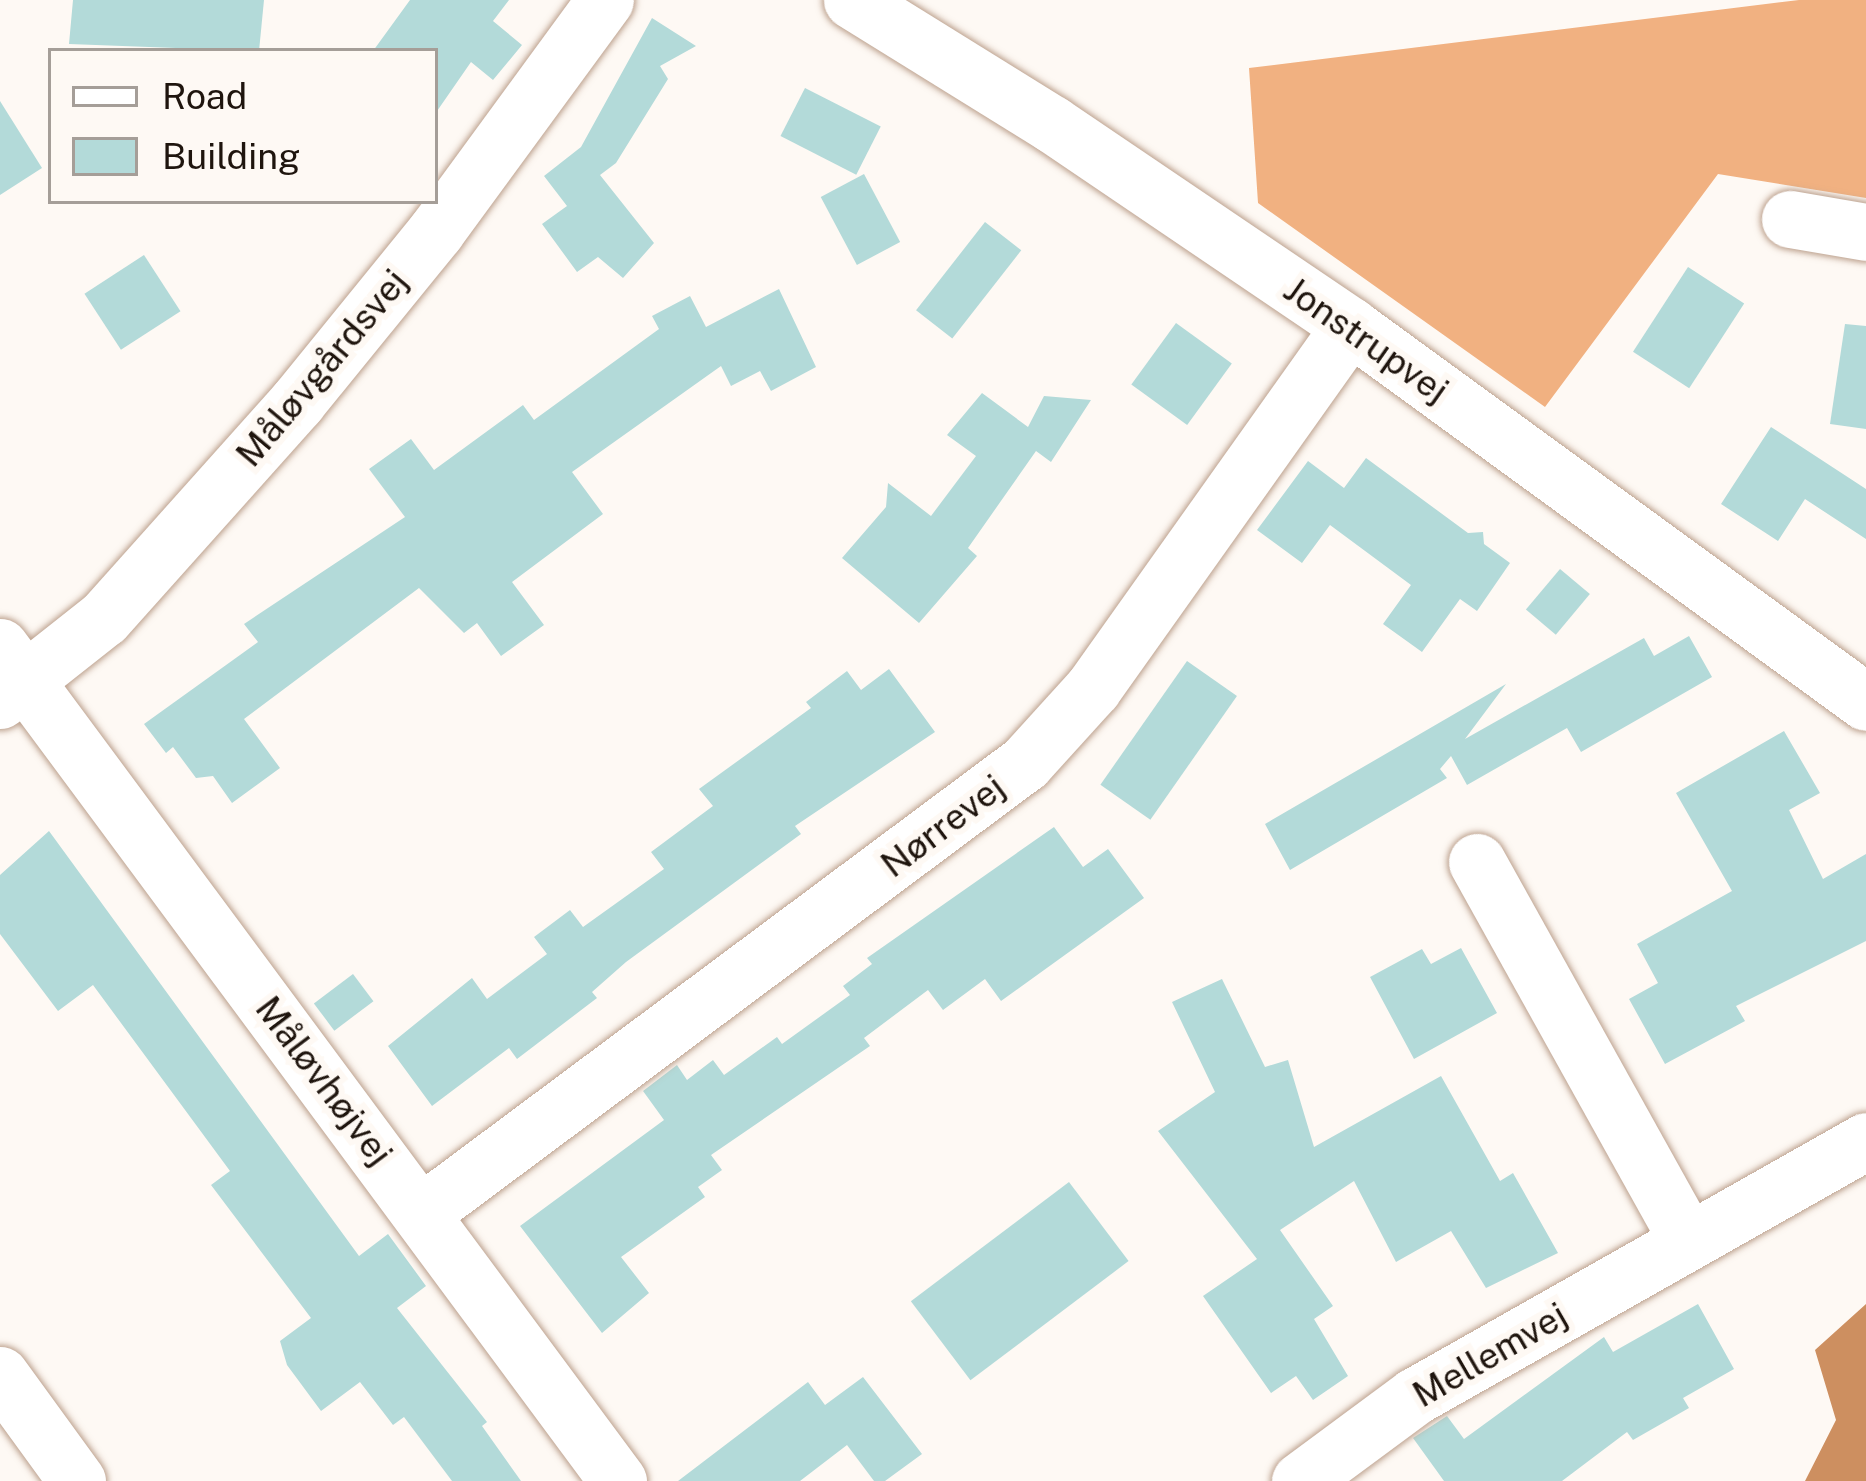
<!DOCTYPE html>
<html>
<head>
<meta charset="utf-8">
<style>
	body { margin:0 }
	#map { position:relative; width:1866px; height:1481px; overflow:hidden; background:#fef9f4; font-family:"Public Sans",sans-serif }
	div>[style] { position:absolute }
	.forest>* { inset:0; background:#f1b181 }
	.water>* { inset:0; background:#cd8f60 }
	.building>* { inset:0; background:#b3dad9; transform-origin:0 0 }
	.roads { filter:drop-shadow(0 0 3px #bda28f) drop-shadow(0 0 3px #bda28f) }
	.minor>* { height:57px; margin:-28.5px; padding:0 28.5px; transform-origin:28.5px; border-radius:28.5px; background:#fff }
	span { translate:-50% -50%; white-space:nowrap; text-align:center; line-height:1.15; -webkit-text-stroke:12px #fef9f4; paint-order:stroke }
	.street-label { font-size:36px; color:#1f150e }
	.legend { position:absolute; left:48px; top:48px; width:390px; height:156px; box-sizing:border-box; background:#fef9f4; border:3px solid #a59e98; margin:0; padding:15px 21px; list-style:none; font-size:36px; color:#1f150e }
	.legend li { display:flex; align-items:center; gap:24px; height:60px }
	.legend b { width:60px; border:3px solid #a59e98 }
</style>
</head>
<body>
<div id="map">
	<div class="forest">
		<i style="clip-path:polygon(1799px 0,1866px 0,1866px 198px,1718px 174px,1545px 407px,1258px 203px,1249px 68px)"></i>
	</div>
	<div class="water">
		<i style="clip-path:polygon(1866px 1304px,1866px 1481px,1805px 1481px,1836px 1420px,1815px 1350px)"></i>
	</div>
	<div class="building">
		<i style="clip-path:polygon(73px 0,264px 0,259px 51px,69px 44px)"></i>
		<i style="clip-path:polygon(410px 0,509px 0,493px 21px,522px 45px,493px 80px,471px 62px,435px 114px,435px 51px,373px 51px)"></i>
		<i style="clip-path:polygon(652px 18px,696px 46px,660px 66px,668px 79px,616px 163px,600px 175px,654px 243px,623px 278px,598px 257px,577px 272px,542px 224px,567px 206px,544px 176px,581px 147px)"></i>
		<i style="left:805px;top:88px;width:85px;height:54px;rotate:27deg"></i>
		<i style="clip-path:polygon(0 101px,42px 168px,0 195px)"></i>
		<i style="left:864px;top:174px;width:77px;height:49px;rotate:62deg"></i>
		<i style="left:985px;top:222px;width:46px;height:112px;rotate:38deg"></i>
		<i style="left:144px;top:255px;width:67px;height:71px;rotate:57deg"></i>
		<i style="left:1688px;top:267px;width:67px;height:101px;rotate:33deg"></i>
		<i style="clip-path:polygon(779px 289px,816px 367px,771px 391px,760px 371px,731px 386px,721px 366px,572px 472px,603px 514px,512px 582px,544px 625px,501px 656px,477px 623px,464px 633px,419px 588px,244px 719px,280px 768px,232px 803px,213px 776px,196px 778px,173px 747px,166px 753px,144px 724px,258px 642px,244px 624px,405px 517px,369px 469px,411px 439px,434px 470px,523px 405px,534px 420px,659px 329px,652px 316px,690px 296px,706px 327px)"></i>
		<i style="left:1176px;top:323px;width:69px;height:76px;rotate:36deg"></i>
		<i style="clip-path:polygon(1845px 324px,1866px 326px,1866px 429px,1830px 424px)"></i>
		<i style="clip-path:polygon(982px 393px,1028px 427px,1044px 396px,1091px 400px,1051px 462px,1036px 451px,968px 548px,977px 556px,919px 623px,842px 558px,886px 507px,888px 483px,931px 516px,976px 456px,947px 435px)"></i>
		<i style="clip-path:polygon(1771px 427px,1866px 489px,1866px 539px,1805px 499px,1778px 541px,1721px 504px)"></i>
		<i style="clip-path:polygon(1366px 458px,1468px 533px,1483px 532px,1484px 544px,1510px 563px,1477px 611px,1460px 599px,1422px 652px,1383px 624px,1411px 585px,1330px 525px,1302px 563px,1257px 530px,1308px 461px,1344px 488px)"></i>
		<i style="left:1560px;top:569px;width:39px;height:53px;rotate:40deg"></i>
		<i style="clip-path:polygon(1689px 636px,1712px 677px,1581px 752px,1567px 728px,1467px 785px,1451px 756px,1440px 769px,1447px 778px,1290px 870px,1265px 824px,1506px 684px,1465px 739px,1644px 638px,1654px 656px)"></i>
		<i style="left:1187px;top:661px;width:61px;height:151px;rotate:35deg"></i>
		<i style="clip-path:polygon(889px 669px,935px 732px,795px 826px,801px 834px,626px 962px,592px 992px,597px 998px,517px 1059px,509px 1048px,432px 1106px,388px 1046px,472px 978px,487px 999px,547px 954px,534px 937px,570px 910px,583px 927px,664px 869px,651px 852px,713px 806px,699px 789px,811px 708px,806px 702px,847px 671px,861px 690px)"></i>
		<i style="clip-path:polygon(1784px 731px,1820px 793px,1789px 810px,1823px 879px,1866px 854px,1866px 941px,1736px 1006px,1745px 1021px,1665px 1064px,1629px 999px,1658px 983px,1637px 944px,1732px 891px,1676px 793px)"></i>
		<i style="clip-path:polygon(1054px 827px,1083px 867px,1108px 849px,1144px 898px,1001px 1001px,985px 979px,943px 1010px,928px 990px,864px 1038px,870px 1046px,711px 1155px,722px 1170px,698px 1187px,705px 1197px,621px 1257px,649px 1293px,602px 1333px,520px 1226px,664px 1120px,643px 1091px,677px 1065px,687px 1080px,713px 1060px,724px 1075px,777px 1037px,782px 1044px,850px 995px,843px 986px,872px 964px,867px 958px)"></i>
		<i style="clip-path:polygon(49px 831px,359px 1256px,388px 1234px,426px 1286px,397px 1308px,487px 1422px,482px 1426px,521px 1481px,452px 1481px,404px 1417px,393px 1425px,360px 1382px,321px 1411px,287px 1365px,280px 1341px,311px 1318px,211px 1185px,230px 1171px,93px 985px,58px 1011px,0 934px,0 875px)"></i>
		<i style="clip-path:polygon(1461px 948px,1497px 1013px,1414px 1059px,1370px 977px,1422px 949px,1431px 964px)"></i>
		<i style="left:353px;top:974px;width:34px;height:49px;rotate:53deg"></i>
		<i style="clip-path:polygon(1222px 979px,1265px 1067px,1288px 1060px,1314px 1147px,1441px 1076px,1500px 1181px,1513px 1173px,1558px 1253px,1486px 1288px,1451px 1231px,1396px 1262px,1354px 1181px,1280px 1230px,1333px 1306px,1314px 1319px,1348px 1376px,1313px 1400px,1296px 1376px,1271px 1393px,1203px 1296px,1257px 1259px,1158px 1131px,1215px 1092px,1172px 1002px)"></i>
		<i style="left:1069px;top:1182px;width:99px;height:198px;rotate:53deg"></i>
		<i style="clip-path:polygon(1698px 1304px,1734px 1369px,1683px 1398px,1689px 1408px,1633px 1440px,1627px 1432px,1562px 1481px,1444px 1481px,1413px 1438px,1447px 1416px,1464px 1439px,1604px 1337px,1613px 1352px)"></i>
		<i style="clip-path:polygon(863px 1377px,922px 1454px,885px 1481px,874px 1481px,847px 1445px,800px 1481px,678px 1481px,808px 1382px,825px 1405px)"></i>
	</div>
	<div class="roads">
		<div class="minor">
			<i style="left:852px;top:0;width:235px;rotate:31.8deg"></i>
			<i style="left:1052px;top:124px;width:360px;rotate:34.1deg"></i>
			<i style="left:1350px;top:326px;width:638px;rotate:36.08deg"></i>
			<i style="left:1790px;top:219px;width:77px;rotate:9.7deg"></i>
			<i style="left:0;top:647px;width:1038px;rotate:53.46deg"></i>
			<i style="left:0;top:700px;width:132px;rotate:-38.3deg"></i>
			<i style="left:104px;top:618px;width:290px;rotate:-48.2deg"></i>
			<i style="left:297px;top:402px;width:220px;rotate:-50.9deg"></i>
			<i style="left:436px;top:231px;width:286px;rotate:-53.8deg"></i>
			<i style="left:1477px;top:862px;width:432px;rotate:60.9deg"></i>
			<i style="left:421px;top:1213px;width:753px;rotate:-36.69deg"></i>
			<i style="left:1025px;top:763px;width:101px;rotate:-47.8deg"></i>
			<i style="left:1093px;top:688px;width:444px;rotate:-54.6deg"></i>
			<i style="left:0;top:1375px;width:131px;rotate:54deg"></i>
			<i style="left:1300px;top:1481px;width:143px;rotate:-36.5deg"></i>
			<i style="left:1415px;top:1396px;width:518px;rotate:-29.48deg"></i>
		</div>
	</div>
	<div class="street-label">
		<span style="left:1366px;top:340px;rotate:35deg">Jonstrupvej</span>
		<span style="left:322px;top:368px;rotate:-50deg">Måløvgårdsvej</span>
		<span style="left:943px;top:826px;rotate:-37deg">Nørrevej</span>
		<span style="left:324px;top:1081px;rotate:53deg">Måløvhøjvej</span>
		<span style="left:1490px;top:1355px;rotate:-30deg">Mellemvej</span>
	</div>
	<ul class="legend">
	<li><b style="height:15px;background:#fff"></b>Road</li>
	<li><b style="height:33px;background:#b3dad9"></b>Building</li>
	</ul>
</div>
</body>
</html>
